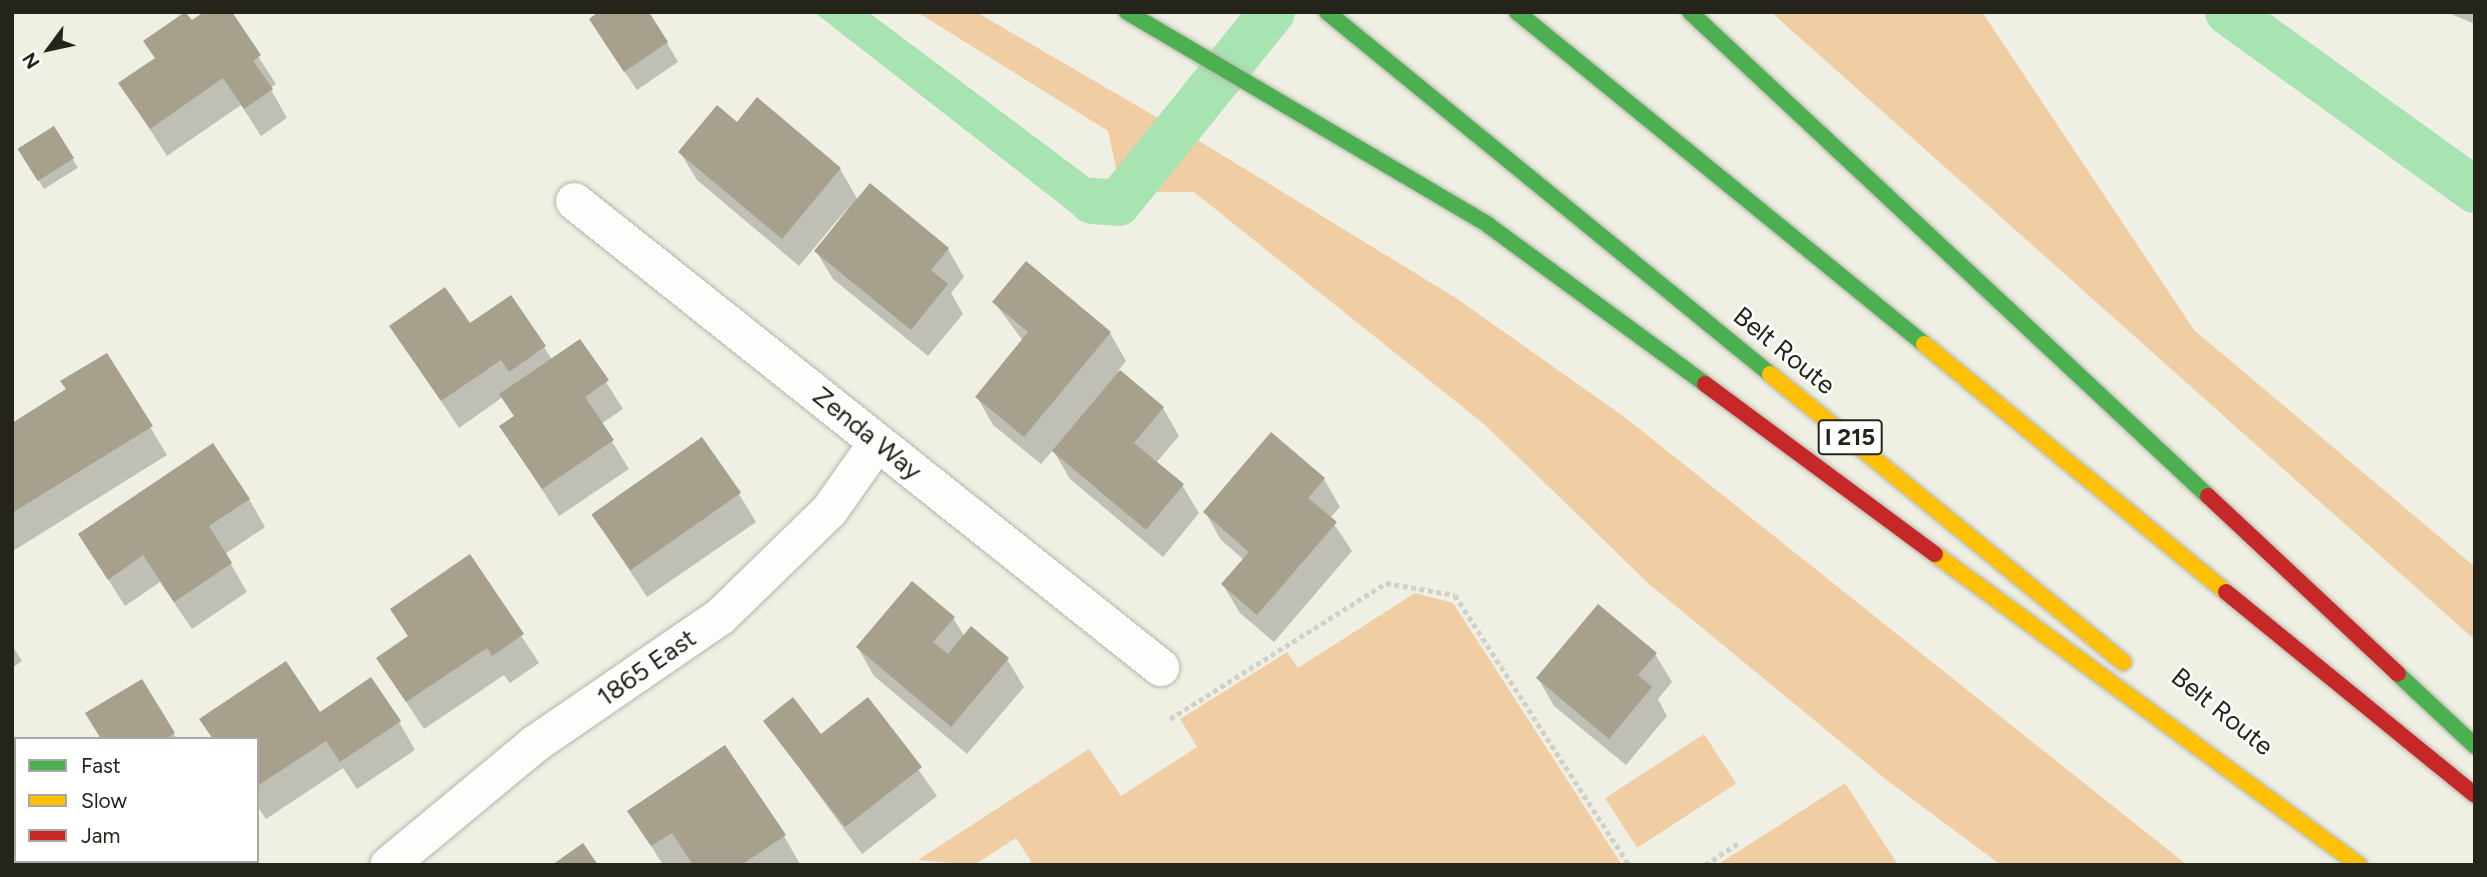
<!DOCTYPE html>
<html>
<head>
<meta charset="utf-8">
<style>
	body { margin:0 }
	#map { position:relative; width:2487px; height:877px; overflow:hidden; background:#efefe3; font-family:Figtree,sans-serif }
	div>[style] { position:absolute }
	.green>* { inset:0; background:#f0cda3; transform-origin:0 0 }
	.water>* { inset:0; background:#a8e4b2 }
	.shadow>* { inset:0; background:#0003; transform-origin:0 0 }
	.canal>* { height:46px; margin:-23px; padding:0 23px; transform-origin:23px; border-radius:23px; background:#a8e4b2 }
	.building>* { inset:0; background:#a6a08c; transform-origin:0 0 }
	.path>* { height:4.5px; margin-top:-2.25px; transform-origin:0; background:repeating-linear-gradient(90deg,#d1d1cc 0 5px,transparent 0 8.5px) }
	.roads { filter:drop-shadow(0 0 2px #b4b5ab) drop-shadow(0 0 2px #b4b5ab) }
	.street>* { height:37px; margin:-18.5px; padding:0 18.5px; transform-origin:18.5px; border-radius:18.5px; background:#fdfdfb }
	.fast>* { height:16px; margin:-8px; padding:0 8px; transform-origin:8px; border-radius:8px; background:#4caf50 }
	.slow>* { height:16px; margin:-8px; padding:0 8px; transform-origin:8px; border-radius:8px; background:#ffc107 }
	.jam>* { height:16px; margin:-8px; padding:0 8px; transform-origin:8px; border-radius:8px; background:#c62828 }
	span { translate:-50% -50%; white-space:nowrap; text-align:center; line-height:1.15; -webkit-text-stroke:5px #fff; paint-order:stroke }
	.shield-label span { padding:2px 5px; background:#fff; border:2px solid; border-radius:5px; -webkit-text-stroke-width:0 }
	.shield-label { font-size:24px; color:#24241b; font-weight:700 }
	.street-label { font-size:26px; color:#24241b }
	.frame { position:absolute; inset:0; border:14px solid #24241b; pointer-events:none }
	.legend { position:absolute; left:14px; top:737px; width:245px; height:126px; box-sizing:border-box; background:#fff; border:2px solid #a7a7a4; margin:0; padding:9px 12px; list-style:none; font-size:21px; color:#24241b }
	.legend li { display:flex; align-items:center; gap:14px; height:35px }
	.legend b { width:35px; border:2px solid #a7a7a4 }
	.north { position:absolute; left:14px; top:14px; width:70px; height:70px; -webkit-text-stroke:5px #fff; paint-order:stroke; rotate:237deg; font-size:19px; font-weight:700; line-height:28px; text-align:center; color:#24241b }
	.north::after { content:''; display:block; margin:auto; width:24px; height:32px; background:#24241b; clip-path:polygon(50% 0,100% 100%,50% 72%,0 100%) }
</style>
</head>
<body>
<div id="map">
	<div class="green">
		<i style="clip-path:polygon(917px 12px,976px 12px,1158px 118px,1156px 129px,1118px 177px,1108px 131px)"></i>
		<i style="clip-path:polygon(1771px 12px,1982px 12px,2194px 330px,2475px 567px,2475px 640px)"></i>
		<i style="clip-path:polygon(1186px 133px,1456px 298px,1627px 419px,2187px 865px,2001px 865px,1888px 781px,1649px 584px,1484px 424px,1194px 192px,1137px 192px)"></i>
		<i style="clip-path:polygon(1415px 593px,1453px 603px,1622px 865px,1027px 865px,1031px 861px,1016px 838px,974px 865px,918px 860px,1089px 749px,1121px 796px,1197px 747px,1180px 719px,1287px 652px,1298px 668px)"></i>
		<i style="left:1704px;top:734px;width:59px;height:118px;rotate:57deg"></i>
		<i style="clip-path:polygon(1845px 783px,1898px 865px,1717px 865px)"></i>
	</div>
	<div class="water">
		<i style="clip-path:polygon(814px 12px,868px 12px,1091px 179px,1114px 185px,1131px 164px,1155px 191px,1124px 222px,1073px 214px)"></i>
	</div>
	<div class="shadow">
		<i style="clip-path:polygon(229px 12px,276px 84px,270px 88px,287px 118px,261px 136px,241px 105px,167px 156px,120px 83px,156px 59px,191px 23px)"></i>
		<i style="clip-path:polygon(2446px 12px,2475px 12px,2475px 24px)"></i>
		<i style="clip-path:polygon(602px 39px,667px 43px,678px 62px,637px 90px)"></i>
		<i style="clip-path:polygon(738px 124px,840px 169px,858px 200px,948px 249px,964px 277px,951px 293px,963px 314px,928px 356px,833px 279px,816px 251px,849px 206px,799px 266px,697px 180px,680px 152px)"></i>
		<i style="left:53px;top:128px;width:47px;height:40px;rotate:58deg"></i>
		<i style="clip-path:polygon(995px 303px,1110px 333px,1126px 361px,1118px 371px,1163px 408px,1179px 436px,1156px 463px,1182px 485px,1199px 513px,1163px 557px,1070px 479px,1053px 450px,1041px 464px,993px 425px,977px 397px,1023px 341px)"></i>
		<i style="clip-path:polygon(391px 326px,470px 326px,544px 347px,552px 360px,580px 341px,623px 409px,601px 424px,629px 469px,559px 516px,501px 426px,515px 417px,503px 397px,459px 428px)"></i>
		<i style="clip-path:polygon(106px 355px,167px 455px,13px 551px,12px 425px,67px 390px)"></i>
		<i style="clip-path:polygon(1324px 479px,1340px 507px,1330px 518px,1352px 551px,1274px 642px,1240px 613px,1223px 585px,1244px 560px,1221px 540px,1205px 512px)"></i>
		<i style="clip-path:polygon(739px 494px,756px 522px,647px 597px,593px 515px)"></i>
		<i style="clip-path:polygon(249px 499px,265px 527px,225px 554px,247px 592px,192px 629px,160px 582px,125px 606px,80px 535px)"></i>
		<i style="clip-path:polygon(469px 556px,539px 663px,510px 683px,504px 675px,424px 729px,378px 659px,409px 638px,392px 609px)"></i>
		<i style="clip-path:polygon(953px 618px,965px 637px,1007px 659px,1024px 687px,967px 754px,874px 676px,858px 648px)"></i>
		<i style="clip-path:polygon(12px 645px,22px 661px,12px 668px)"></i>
		<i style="clip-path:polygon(1655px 654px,1672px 682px,1658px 699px,1667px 716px,1626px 765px,1554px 706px,1538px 678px)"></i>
		<i style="clip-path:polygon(141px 681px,177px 739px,102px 739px)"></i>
		<i style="clip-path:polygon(868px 699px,937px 796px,862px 854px,765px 721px,821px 736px)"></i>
		<i style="clip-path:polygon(319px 714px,399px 722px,415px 750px,357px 789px,343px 768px,266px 819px,257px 806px,257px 739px,213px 739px,202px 720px)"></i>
		<i style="clip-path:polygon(630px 812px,784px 836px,800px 864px,663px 865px)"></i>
		<i style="left:122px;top:861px;width:127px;height:6px"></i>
	</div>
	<div class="canal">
		<i style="left:2228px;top:12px;width:304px;rotate:35.8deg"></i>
		<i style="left:1092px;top:201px;width:26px;rotate:4deg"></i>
		<i style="left:1118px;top:203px;width:245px;rotate:-51.1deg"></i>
	</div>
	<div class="building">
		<i style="clip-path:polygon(185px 12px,192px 20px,204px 12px,232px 12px,261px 55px,253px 61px,273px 89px,244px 109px,223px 78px,150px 129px,118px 83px,155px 58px,143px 41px)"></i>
		<i style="clip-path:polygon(598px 12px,649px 12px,668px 42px,624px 72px,589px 19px)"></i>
		<i style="clip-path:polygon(757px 97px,841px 168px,782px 239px,678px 152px,717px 105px,737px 122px)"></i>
		<i style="left:54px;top:126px;width:38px;height:43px;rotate:58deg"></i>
		<i style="clip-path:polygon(870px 183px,949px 248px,931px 270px,948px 284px,911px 330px,814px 251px)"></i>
		<i style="clip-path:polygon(1026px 261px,1111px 332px,1024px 437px,975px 397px,1028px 332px,992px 302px)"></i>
		<i style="clip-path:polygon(445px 287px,470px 323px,511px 295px,546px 346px,509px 372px,501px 360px,441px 401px,389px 326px)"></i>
		<i style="clip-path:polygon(580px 339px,609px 380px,585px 397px,614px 440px,542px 489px,499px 426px,514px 416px,499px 394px)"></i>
		<i style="clip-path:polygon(107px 353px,153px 426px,12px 513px,12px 423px,66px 389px,60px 381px)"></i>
		<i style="clip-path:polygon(1120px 370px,1164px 407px,1134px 443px,1184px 484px,1146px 530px,1052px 451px)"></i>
		<i style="clip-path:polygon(1271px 432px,1325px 478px,1308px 498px,1337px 522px,1257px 615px,1221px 584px,1249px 552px,1203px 512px)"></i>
		<i style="left:702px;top:437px;width:68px;height:135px;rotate:55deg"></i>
		<i style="clip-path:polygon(213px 443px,250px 499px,209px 526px,232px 563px,174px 602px,143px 555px,108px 580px,78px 534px)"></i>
		<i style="clip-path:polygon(470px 554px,524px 634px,492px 656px,487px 648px,406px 702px,376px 658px,408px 636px,390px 609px)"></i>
		<i style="clip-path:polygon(912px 581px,955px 617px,933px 642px,948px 654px,971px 626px,1009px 658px,951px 727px,856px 647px)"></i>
		<i style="clip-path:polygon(1598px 604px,1657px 653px,1638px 675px,1652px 687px,1609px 739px,1536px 678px)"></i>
		<i style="clip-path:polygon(286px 661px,320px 712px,371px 677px,401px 721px,340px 762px,326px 741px,257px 786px,257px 739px,213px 739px,199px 719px)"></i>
		<i style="clip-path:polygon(142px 679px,175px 733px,165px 739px,101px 739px,85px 713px)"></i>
		<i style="clip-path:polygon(793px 697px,821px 734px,868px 697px,922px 767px,845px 827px,763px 721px)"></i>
		<i style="clip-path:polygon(725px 745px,786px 835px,741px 865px,693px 865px,672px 833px,651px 846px,627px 811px)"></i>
		<i style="clip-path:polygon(583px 843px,598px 865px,552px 865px)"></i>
		<i style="clip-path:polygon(119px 861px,210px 861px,114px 865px)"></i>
	</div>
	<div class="path">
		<i style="left:1170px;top:719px;width:255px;rotate:-32.2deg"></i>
		<i style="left:1386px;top:583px;width:70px;rotate:9.9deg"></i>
		<i style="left:1455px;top:595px;width:321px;rotate:57.2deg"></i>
		<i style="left:1705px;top:865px;width:42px;rotate:-33.3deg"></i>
	</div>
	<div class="roads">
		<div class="street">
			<i style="left:574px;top:201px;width:749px;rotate:38.49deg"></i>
			<i style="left:388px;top:865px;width:191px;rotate:-39.7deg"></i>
			<i style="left:535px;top:743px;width:224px;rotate:-34.5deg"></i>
			<i style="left:720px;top:616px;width:152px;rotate:-44.2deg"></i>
			<i style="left:829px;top:510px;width:83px;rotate:-54.8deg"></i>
		</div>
		<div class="fast">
			<i style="left:1127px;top:12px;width:419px;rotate:30.5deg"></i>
			<i style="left:1488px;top:225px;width:269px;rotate:36.2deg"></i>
			<i style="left:1327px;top:12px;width:572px;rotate:39.25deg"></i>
			<i style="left:1517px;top:12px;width:525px;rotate:39.2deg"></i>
			<i style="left:1690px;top:12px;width:709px;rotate:43.06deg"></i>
			<i style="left:2398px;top:674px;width:105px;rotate:43.1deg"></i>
		</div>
		<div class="slow">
			<i style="left:1924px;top:344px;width:391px;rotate:39.4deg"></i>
			<i style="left:1770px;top:374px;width:456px;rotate:39.2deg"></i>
			<i style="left:1935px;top:554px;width:526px;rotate:36.26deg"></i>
		</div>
		<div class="jam">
			<i style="left:1705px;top:384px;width:286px;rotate:36.5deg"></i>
			<i style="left:2208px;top:496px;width:260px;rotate:43.1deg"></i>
			<i style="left:2226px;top:592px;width:321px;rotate:39.2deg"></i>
		</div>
	</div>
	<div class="shield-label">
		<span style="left:1850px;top:437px">I 215</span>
	</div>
	<div class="street-label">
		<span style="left:1784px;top:351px;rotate:39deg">Belt Route</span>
		<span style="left:867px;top:434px;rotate:39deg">Zenda Way</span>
		<span style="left:647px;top:668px;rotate:-35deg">1865 East</span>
		<span style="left:2222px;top:712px;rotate:39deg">Belt Route</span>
	</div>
	<div class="frame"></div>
	<ul class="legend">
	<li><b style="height:9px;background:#4caf50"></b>Fast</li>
	<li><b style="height:9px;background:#ffc107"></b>Slow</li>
	<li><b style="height:9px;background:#c62828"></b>Jam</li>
	</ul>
	<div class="north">N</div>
</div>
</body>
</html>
